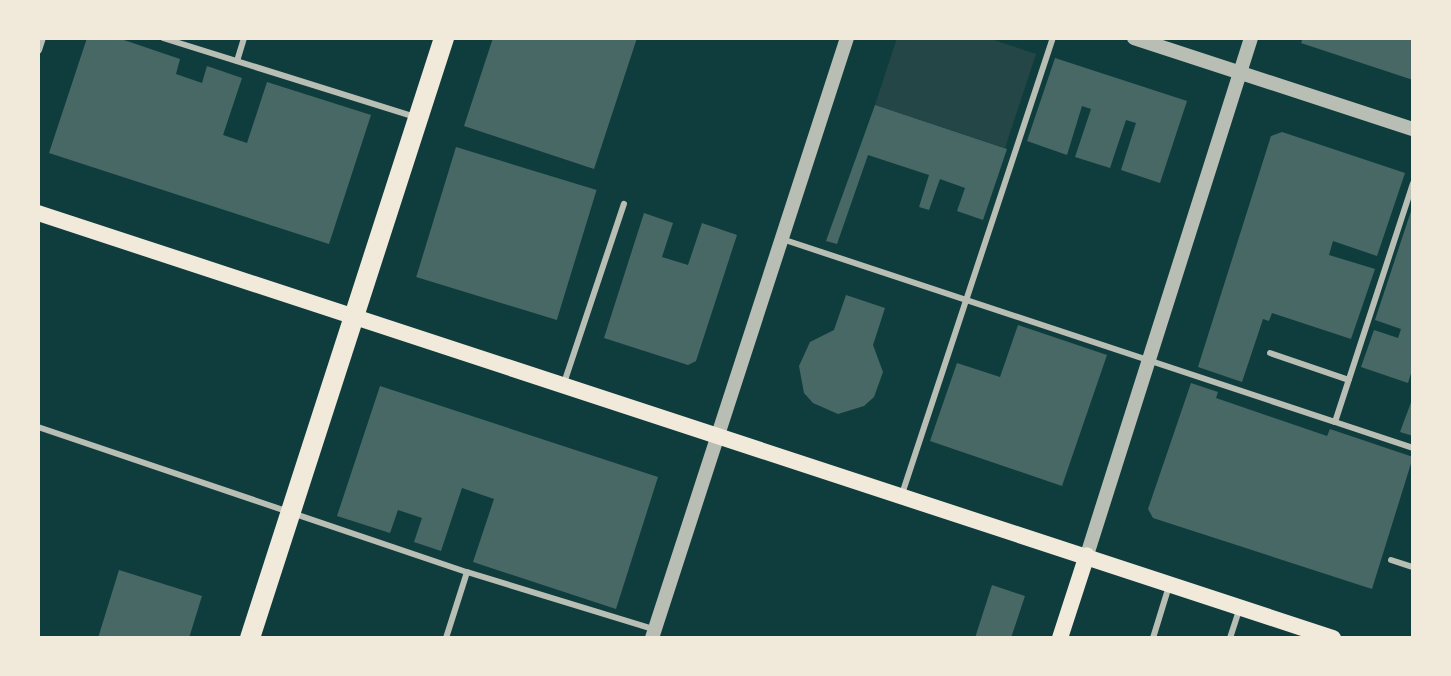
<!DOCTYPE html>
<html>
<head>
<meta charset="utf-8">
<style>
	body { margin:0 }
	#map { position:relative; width:1451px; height:676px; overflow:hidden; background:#0f3d3e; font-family:Karla,sans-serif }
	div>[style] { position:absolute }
	.green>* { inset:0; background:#244646 }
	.building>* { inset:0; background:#486865; transform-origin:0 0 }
	.service>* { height:6px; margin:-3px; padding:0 3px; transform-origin:3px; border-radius:3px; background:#b8beb3 }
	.minor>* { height:8px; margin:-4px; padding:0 4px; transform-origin:4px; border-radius:4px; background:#b8beb3 }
	.tertiary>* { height:14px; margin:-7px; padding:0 7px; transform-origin:7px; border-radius:7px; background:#b8beb3 }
	.secondary>* { height:16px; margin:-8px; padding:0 8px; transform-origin:8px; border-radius:8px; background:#f1e9da }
	.primary>* { height:20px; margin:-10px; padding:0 10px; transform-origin:10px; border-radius:10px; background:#f1e9da }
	span { translate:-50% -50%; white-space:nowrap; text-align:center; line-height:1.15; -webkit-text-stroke:6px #f1e9da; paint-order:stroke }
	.frame { position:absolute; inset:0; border:40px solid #f1e9da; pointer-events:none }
</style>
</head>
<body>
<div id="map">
	<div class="green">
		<i style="clip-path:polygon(897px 38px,988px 38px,1036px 54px,1005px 148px,875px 105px)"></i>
	</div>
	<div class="building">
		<i style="clip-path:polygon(87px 38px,118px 38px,180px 59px,176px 74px,202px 83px,207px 66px,242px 78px,223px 135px,247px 143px,267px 82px,371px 115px,329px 244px,49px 153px)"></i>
		<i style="clip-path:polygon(493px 38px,637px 38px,594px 169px,464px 126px)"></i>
		<i style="clip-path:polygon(1303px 38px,1413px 38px,1413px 80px,1301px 43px)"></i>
		<i style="clip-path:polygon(1055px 58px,1187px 101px,1160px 183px,1121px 170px,1136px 123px,1126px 120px,1110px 168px,1075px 157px,1091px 109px,1082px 106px,1067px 155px,1027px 141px)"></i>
		<i style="clip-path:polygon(875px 105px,1007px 149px,983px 220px,957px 211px,965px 188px,940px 179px,929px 210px,919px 207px,929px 175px,868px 155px,837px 244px,826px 241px)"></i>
		<i style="clip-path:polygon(1282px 132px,1405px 173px,1377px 256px,1333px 241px,1329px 255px,1375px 269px,1351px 339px,1272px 313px,1269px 321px,1263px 319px,1242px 382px,1198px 367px,1271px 136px)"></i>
		<i style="left:456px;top:147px;width:147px;height:136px;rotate:17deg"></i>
		<i style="clip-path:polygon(1412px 208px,1413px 367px,1408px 383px,1361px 367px,1374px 330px,1398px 338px,1401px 329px,1375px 320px)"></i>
		<i style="clip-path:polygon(644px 213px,673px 223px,662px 257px,688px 265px,702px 223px,737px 235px,696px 361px,688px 365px,604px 338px)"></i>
		<i style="clip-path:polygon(846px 295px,885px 308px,873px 345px,883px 372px,874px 397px,864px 406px,838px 414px,813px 403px,804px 393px,799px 366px,810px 342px,834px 330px)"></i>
		<i style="clip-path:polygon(1018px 325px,1107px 355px,1062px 486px,930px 441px,957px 363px,1000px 377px)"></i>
		<i style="clip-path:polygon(1191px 383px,1218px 392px,1216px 398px,1327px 436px,1330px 429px,1413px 457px,1372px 589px,1153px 518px,1148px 509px)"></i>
		<i style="clip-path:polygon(380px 386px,658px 477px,616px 609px,473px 562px,494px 499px,462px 488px,441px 551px,414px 542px,422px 518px,398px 510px,390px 533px,337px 516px)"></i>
		<i style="clip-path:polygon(1413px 397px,1413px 436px,1400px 432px)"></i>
		<i style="clip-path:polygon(119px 570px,202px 596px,189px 638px,98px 638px)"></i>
		<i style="clip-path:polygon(992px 585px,1025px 596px,1011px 638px,975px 638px)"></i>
	</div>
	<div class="service">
		<i style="left:163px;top:38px;width:264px;rotate:17.4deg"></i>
		<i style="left:237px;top:61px;width:24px;rotate:-73deg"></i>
		<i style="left:782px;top:239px;width:582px;rotate:18.31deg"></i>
		<i style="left:1335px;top:422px;width:251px;rotate:-71.9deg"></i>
		<i style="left:1270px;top:353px;width:83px;rotate:18.9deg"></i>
		<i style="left:564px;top:383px;width:189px;rotate:-71.5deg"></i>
		<i style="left:1335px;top:422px;width:82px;rotate:18.4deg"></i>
		<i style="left:38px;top:427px;width:453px;rotate:18.7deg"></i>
		<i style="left:902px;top:494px;width:480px;rotate:-71.7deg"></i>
		<i style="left:1391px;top:560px;width:23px;rotate:18deg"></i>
		<i style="left:446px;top:638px;width:69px;rotate:-72.3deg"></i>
		<i style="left:467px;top:572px;width:195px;rotate:17deg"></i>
		<i style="left:1153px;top:638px;width:54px;rotate:-72.9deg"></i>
		<i style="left:1230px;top:638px;width:33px;rotate:-72deg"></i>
	</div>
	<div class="minor">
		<i style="left:38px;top:50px;width:13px;rotate:-72deg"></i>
	</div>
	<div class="tertiary">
		<i style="left:1134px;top:38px;width:293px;rotate:18.1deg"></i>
		<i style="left:1087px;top:555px;width:542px;rotate:-72.4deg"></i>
		<i style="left:652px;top:638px;width:631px;rotate:-72deg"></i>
	</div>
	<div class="secondary">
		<i style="left:38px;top:213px;width:1363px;rotate:18.17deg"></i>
		<i style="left:1060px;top:638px;width:87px;rotate:-72deg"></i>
	</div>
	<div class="primary">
		<i style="left:250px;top:638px;width:631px;rotate:-72.08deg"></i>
	</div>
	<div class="frame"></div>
</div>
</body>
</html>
